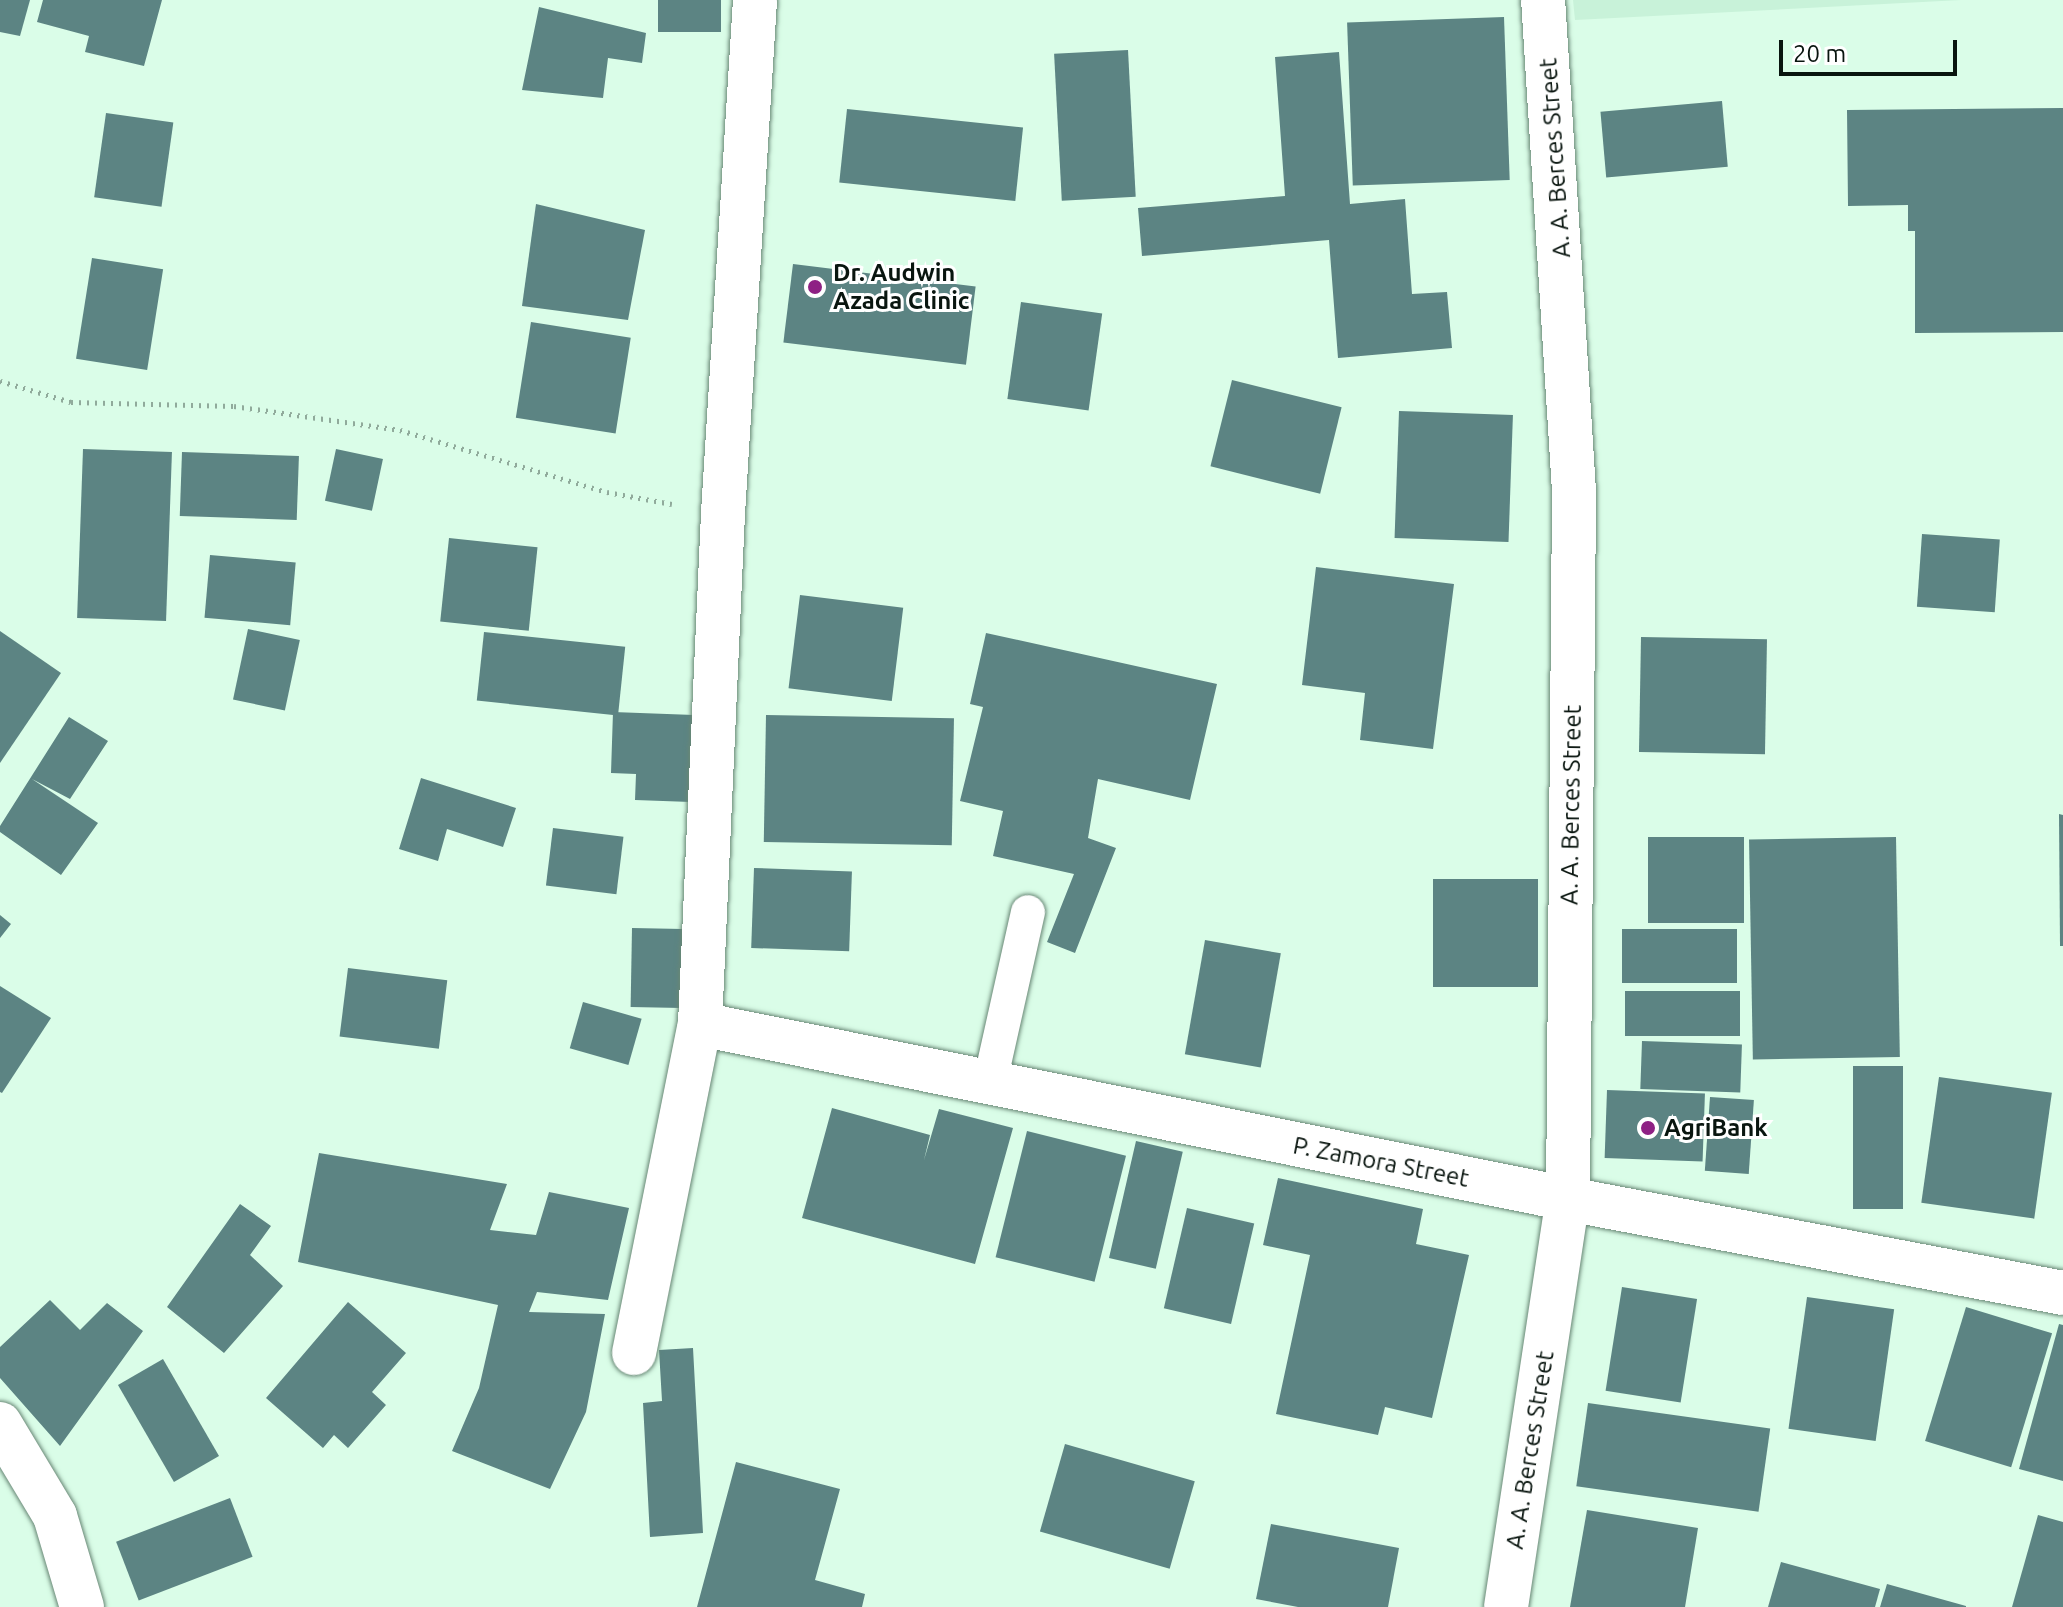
<!DOCTYPE html>
<html>
<head>
<meta charset="utf-8">
<style>
	body { margin:0 }
	#map { position:relative; width:2063px; height:1607px; overflow:hidden; background:#dafde8; font-family:Ubuntu,sans-serif }
	div>[style] { position:absolute }
	.built>* { inset:0; background:#c8f2d9 }
	.building>* { inset:0; background:#5c8483; transform-origin:0 0 }
	.path>* { height:5px; margin-top:-2.5px; transform-origin:0; background:repeating-linear-gradient(90deg,#90aa9b 0 2px,transparent 0 8px) }
	.roads { filter:drop-shadow(0 0 2px #688775) drop-shadow(0 0 2px #688775) }
	.service>* { height:34px; margin:-17px; padding:0 17px; transform-origin:17px; border-radius:17px; background:#fff }
	.minor>* { height:44px; margin:-22px; padding:0 22px; transform-origin:22px; border-radius:22px; background:#fff }
	.tertiary>* { height:44px; margin:-22px; padding:0 22px; transform-origin:22px; border-radius:22px; background:#fff }
	.dots>* { width:22px; height:22px; translate:-50% -50%; box-sizing:border-box; border:4px solid #fff; border-radius:50% }
	span { translate:-50% -50%; white-space:nowrap; text-align:center; line-height:1.15; -webkit-text-stroke:6px #fff; paint-order:stroke }
	.street-label { font-size:24px; color:#09150f }
	.poi-label { font-size:24px; color:#09150f; font-weight:700 }
	.left { translate:0 -50%; text-align:left }
	.scale { position:absolute; left:1779px; top:40px; width:178px; height:36px; box-sizing:border-box; border:4px solid #09150f; border-top:0; padding-left:10px; font-size:24px; line-height:28px; white-space:nowrap; color:#09150f; -webkit-text-stroke:6px #fff; paint-order:stroke }
</style>
</head>
<body>
<div id="map">
	<div class="built">
		<i style="clip-path:polygon(1573px 0,1961px 0,1575px 20px)"></i>
	</div>
	<div class="building">
		<i style="clip-path:polygon(0 0,30px 0,20px 36px,0 32px)"></i>
		<i style="clip-path:polygon(43px 0,162px 0,144px 66px,85px 52px,89px 36px,37px 22px)"></i>
		<i style="left:658px;top:0;width:63px;height:32px"></i>
		<i style="clip-path:polygon(539px 7px,646px 33px,642px 63px,608px 58px,603px 98px,522px 90px)"></i>
		<i style="left:1504px;top:17px;width:163px;height:157px;rotate:88deg"></i>
		<i style="left:1128px;top:50px;width:147px;height:74px;rotate:87deg"></i>
		<i style="clip-path:polygon(1339px 52px,1350px 204px,1405px 199px,1412px 294px,1447px 292px,1452px 348px,1338px 358px,1329px 240px,1142px 256px,1138px 208px,1285px 196px,1275px 57px)"></i>
		<i style="left:1722px;top:101px;width:66px;height:122px;rotate:85deg"></i>
		<i style="clip-path:polygon(2063px 108px,2063px 332px,1915px 333px,1915px 231px,1908px 231px,1908px 205px,1848px 206px,1847px 110px)"></i>
		<i style="left:847px;top:109px;width:177px;height:74px;rotate:6deg"></i>
		<i style="left:106px;top:113px;width:68px;height:85px;rotate:8deg"></i>
		<i style="clip-path:polygon(536px 204px,645px 230px,628px 320px,522px 306px)"></i>
		<i style="left:92px;top:258px;width:72px;height:102px;rotate:9deg"></i>
		<i style="left:793px;top:264px;width:184px;height:79px;rotate:7deg"></i>
		<i style="left:1021px;top:302px;width:82px;height:98px;rotate:8deg"></i>
		<i style="left:531px;top:322px;width:101px;height:97px;rotate:9deg"></i>
		<i style="left:1232px;top:380px;width:113px;height:89px;rotate:14deg"></i>
		<i style="left:1399px;top:411px;width:114px;height:127px;rotate:2deg"></i>
		<i style="left:83px;top:449px;width:89px;height:169px;rotate:2deg"></i>
		<i style="left:336px;top:449px;width:48px;height:53px;rotate:12deg"></i>
		<i style="left:182px;top:452px;width:117px;height:64px;rotate:2deg"></i>
		<i style="left:1922px;top:534px;width:78px;height:73px;rotate:4deg"></i>
		<i style="left:449px;top:538px;width:89px;height:84px;rotate:6deg"></i>
		<i style="left:210px;top:555px;width:86px;height:63px;rotate:5deg"></i>
		<i style="clip-path:polygon(1316px 567px,1454px 584px,1433px 749px,1360px 740px,1365px 693px,1302px 685px)"></i>
		<i style="left:800px;top:595px;width:104px;height:94px;rotate:7deg"></i>
		<i style="left:248px;top:629px;width:53px;height:72px;rotate:12deg"></i>
		<i style="clip-path:polygon(0 631px,61px 673px,0 763px)"></i>
		<i style="left:484px;top:632px;width:142px;height:69px;rotate:6deg"></i>
		<i style="clip-path:polygon(986px 633px,1217px 684px,1190px 800px,1098px 779px,1088px 838px,1116px 848px,1075px 953px,1047px 942px,1074px 874px,993px 856px,1003px 811px,960px 801px,983px 707px,970px 704px)"></i>
		<i style="left:1641px;top:637px;width:126px;height:115px;rotate:1deg"></i>
		<i style="clip-path:polygon(613px 712px,694px 715px,691px 802px,635px 800px,636px 774px,611px 773px)"></i>
		<i style="left:766px;top:715px;width:188px;height:127px;rotate:1deg"></i>
		<i style="clip-path:polygon(69px 717px,108px 741px,70px 799px,32px 779px,98px 823px,61px 875px,0 832px,0 826px)"></i>
		<i style="clip-path:polygon(421px 778px,516px 808px,503px 847px,447px 829px,438px 861px,399px 849px)"></i>
		<i style="clip-path:polygon(2059px 814px,2063px 815px,2063px 946px,2060px 946px)"></i>
		<i style="left:553px;top:828px;width:71px;height:58px;rotate:7deg"></i>
		<i style="left:1744px;top:837px;width:86px;height:96px;rotate:90deg"></i>
		<i style="left:1896px;top:837px;width:220px;height:147px;rotate:89deg"></i>
		<i style="left:754px;top:868px;width:98px;height:80px;rotate:2deg"></i>
		<i style="left:1433px;top:879px;width:105px;height:108px"></i>
		<i style="clip-path:polygon(0 915px,11px 924px,0 938px)"></i>
		<i style="left:632px;top:928px;width:51px;height:79px;rotate:1deg"></i>
		<i style="left:1737px;top:929px;width:54px;height:115px;rotate:90deg"></i>
		<i style="left:1205px;top:940px;width:77px;height:116px;rotate:10deg"></i>
		<i style="left:348px;top:968px;width:100px;height:69px;rotate:7deg"></i>
		<i style="clip-path:polygon(0 986px,51px 1018px,2px 1093px,0 1092px)"></i>
		<i style="left:1740px;top:991px;width:45px;height:115px;rotate:90deg"></i>
		<i style="left:583px;top:1002px;width:61px;height:48px;rotate:16deg"></i>
		<i style="left:1642px;top:1041px;width:100px;height:48px;rotate:2deg"></i>
		<i style="left:1853px;top:1066px;width:50px;height:143px"></i>
		<i style="left:1939px;top:1077px;width:114px;height:127px;rotate:8deg"></i>
		<i style="left:1607px;top:1090px;width:98px;height:68px;rotate:2deg"></i>
		<i style="left:1710px;top:1097px;width:44px;height:74px;rotate:4deg"></i>
		<i style="clip-path:polygon(832px 1108px,930px 1135px,924px 1160px,939px 1109px,1013px 1128px,975px 1264px,802px 1218px)"></i>
		<i style="left:1027px;top:1131px;width:102px;height:130px;rotate:14deg"></i>
		<i style="left:1136px;top:1141px;width:48px;height:120px;rotate:13deg"></i>
		<i style="clip-path:polygon(319px 1153px,507px 1184px,490px 1230px,536px 1235px,549px 1192px,629px 1208px,608px 1300px,537px 1292px,529px 1312px,605px 1314px,586px 1412px,550px 1489px,452px 1451px,479px 1388px,498px 1305px,298px 1262px)"></i>
		<i style="clip-path:polygon(1278px 1178px,1423px 1209px,1416px 1244px,1469px 1255px,1432px 1418px,1385px 1407px,1378px 1435px,1276px 1414px,1310px 1255px,1263px 1245px)"></i>
		<i style="clip-path:polygon(240px 1204px,271px 1226px,250px 1255px,283px 1286px,224px 1353px,167px 1307px)"></i>
		<i style="left:1187px;top:1208px;width:69px;height:103px;rotate:13deg"></i>
		<i style="left:1622px;top:1287px;width:76px;height:105px;rotate:9deg"></i>
		<i style="left:1807px;top:1297px;width:88px;height:133px;rotate:8deg"></i>
		<i style="clip-path:polygon(50px 1300px,80px 1330px,107px 1303px,143px 1331px,60px 1446px,0 1378px,0 1347px)"></i>
		<i style="clip-path:polygon(348px 1302px,406px 1353px,372px 1392px,386px 1405px,348px 1448px,334px 1435px,323px 1448px,266px 1398px)"></i>
		<i style="left:1966px;top:1307px;width:90px;height:140px;rotate:17deg"></i>
		<i style="clip-path:polygon(2059px 1324px,2063px 1325px,2063px 1481px,2019px 1469px)"></i>
		<i style="clip-path:polygon(693px 1348px,703px 1533px,650px 1537px,643px 1403px,662px 1401px,659px 1350px)"></i>
		<i style="left:163px;top:1359px;width:112px;height:52px;rotate:60deg"></i>
		<i style="left:1588px;top:1403px;width:184px;height:84px;rotate:8deg"></i>
		<i style="left:1065px;top:1444px;width:135px;height:91px;rotate:16deg"></i>
		<i style="clip-path:polygon(736px 1462px,840px 1489px,815px 1580px,865px 1594px,862px 1607px,697px 1607px)"></i>
		<i style="left:230px;top:1498px;width:63px;height:122px;rotate:69deg"></i>
		<i style="clip-path:polygon(1587px 1510px,1698px 1528px,1685px 1607px,1570px 1607px)"></i>
		<i style="clip-path:polygon(2038px 1515px,2063px 1522px,2063px 1607px,2012px 1607px)"></i>
		<i style="clip-path:polygon(1271px 1524px,1399px 1548px,1388px 1607px,1298px 1607px,1256px 1599px)"></i>
		<i style="clip-path:polygon(1781px 1562px,1880px 1589px,1875px 1607px,1768px 1607px)"></i>
		<i style="clip-path:polygon(1887px 1584px,1966px 1606px,1966px 1607px,1880px 1607px)"></i>
	</div>
	<div class="path">
		<i style="left:0;top:381px;width:74px;rotate:16.5deg"></i>
		<i style="left:71px;top:402px;width:163px;rotate:1.4deg"></i>
		<i style="left:234px;top:406px;width:168px;rotate:8.2deg"></i>
		<i style="left:400px;top:430px;width:216px;rotate:16.7deg"></i>
		<i style="left:607px;top:492px;width:66px;rotate:10.5deg"></i>
	</div>
	<div class="roads">
		<div class="service">
			<i style="left:990px;top:1082px;width:174px;rotate:-77.4deg"></i>
		</div>
		<div class="minor">
			<i style="left:700px;top:1024px;width:885px;rotate:11.4deg"></i>
			<i style="left:634px;top:1353px;width:336px;rotate:-78.7deg"></i>
			<i style="left:700px;top:1024px;width:512px;rotate:-87.42deg"></i>
			<i style="left:723px;top:513px;width:514px;rotate:-86.43deg"></i>
		</div>
		<div class="tertiary">
			<i style="left:1568px;top:1199px;width:504px;rotate:10.75deg"></i>
			<i style="left:0;top:1424px;width:107px;rotate:59.1deg"></i>
			<i style="left:55px;top:1516px;width:95px;rotate:73.5deg"></i>
			<i style="left:1506px;top:1607px;width:413px;rotate:-81.4deg"></i>
			<i style="left:1568px;top:1199px;width:708px;rotate:-89.51deg"></i>
			<i style="left:1574px;top:491px;width:492px;rotate:-93.6deg"></i>
		</div>
	</div>
	<div class="dots">
		<i style="left:815px;top:287px;background:#8e2184"></i>
		<i style="left:1648px;top:1128px;background:#8e2184"></i>
	</div>
	<div class="street-label">
		<span style="left:1555px;top:158px;rotate:-94deg">A. A. Berces Street</span>
		<span style="left:1571px;top:805px;rotate:-89deg">A. A. Berces Street</span>
		<span style="left:1381px;top:1162px;rotate:11deg">P. Zamora Street</span>
		<span style="left:1530px;top:1450px;rotate:-81deg">A. A. Berces Street</span>
	</div>
	<div class="poi-label">
		<span class="left" style="left:833px;top:287px">Dr. Audwin<br>Azada Clinic</span>
		<span class="left" style="left:1664px;top:1128px">AgriBank</span>
	</div>
	<div class="scale">20 m</div>
</div>
</body>
</html>
